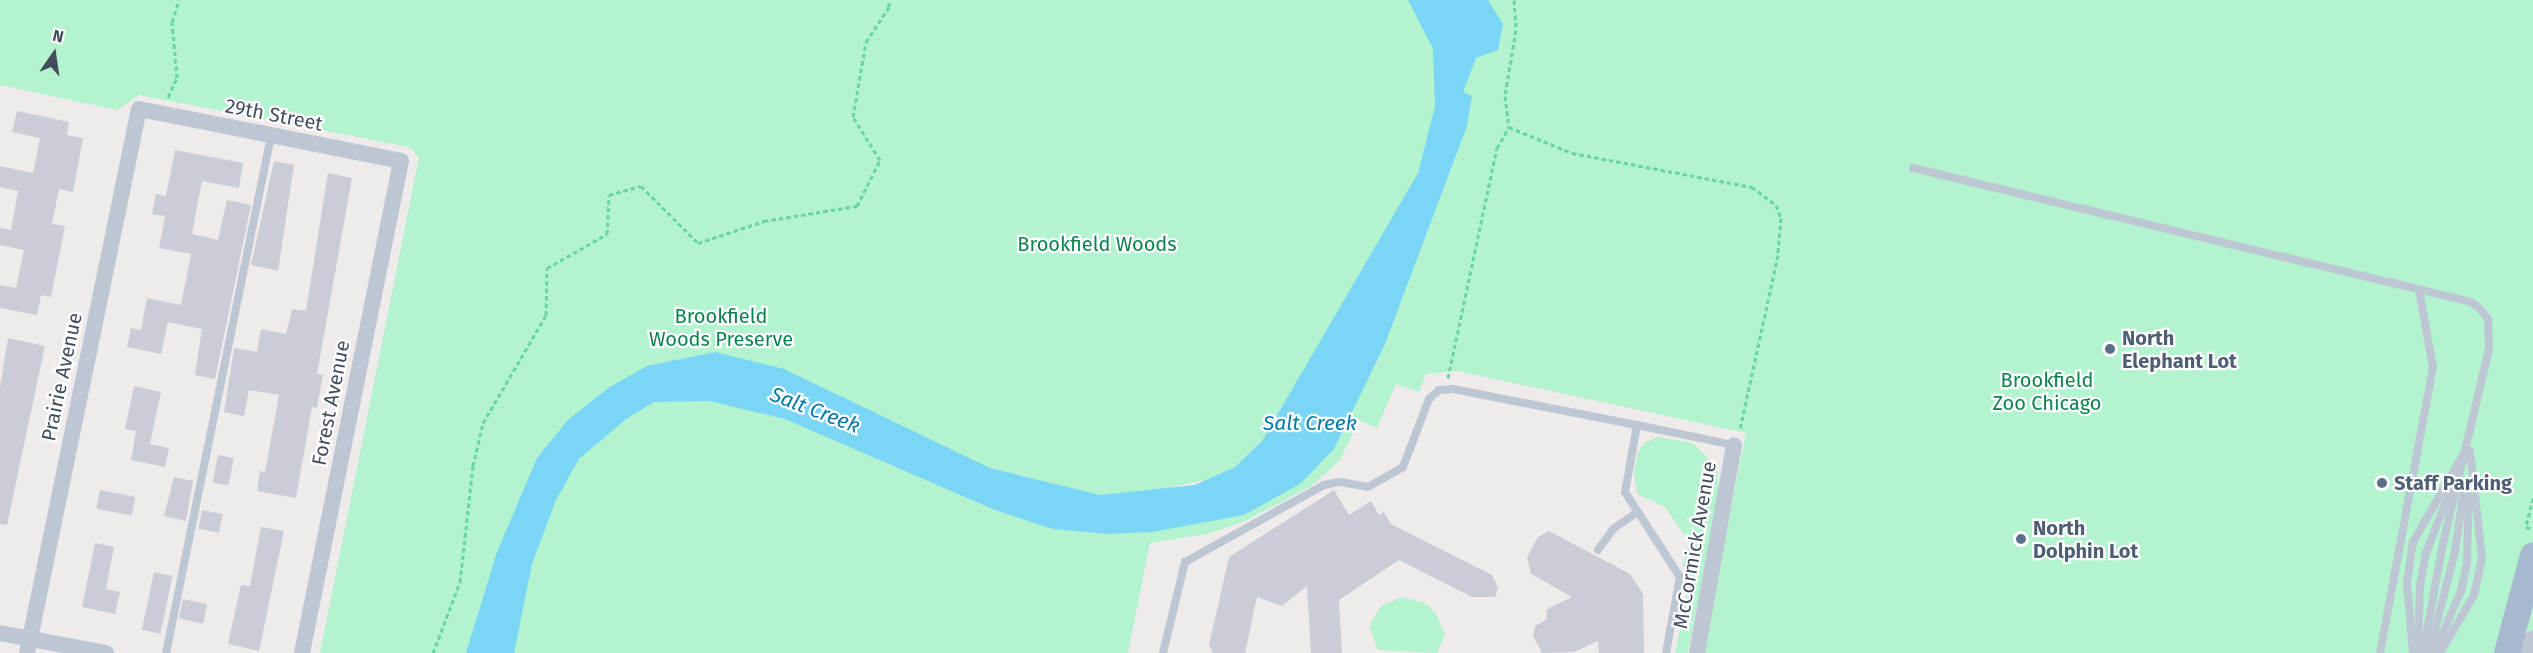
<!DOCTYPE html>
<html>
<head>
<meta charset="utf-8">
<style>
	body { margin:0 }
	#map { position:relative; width:2533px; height:653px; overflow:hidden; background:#efebeb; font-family:"Fira Sans",sans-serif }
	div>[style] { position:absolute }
	.green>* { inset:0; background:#b3f3cf }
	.water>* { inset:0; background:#7bd5f5 }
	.building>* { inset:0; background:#cacdd5; transform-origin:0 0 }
	.path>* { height:3px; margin-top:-1.5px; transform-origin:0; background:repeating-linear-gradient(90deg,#68d5a5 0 4.5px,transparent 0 7.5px) }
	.lane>* { height:8px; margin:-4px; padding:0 4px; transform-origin:4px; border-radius:4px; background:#bdc7d3 }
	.street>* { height:16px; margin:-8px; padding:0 8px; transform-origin:8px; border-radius:8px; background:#bdc7d3 }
	.primary>* { height:26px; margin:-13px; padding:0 13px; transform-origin:13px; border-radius:13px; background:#a7b9cf }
	.dots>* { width:16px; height:16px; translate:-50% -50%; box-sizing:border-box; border:3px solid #fff; border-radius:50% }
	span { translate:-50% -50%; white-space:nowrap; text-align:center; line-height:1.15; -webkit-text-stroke:4.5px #fff; paint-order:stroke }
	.street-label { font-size:20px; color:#424e5b }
	.park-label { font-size:20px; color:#0c834e }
	.service-label { font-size:20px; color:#4e5e75; font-weight:700 }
	.left { translate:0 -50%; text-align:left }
	.water-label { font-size:21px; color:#017ba8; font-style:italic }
	.north { position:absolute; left:24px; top:24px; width:60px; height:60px; -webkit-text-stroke:4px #fff; paint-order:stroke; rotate:13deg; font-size:16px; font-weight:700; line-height:24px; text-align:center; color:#424e5b }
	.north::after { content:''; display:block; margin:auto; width:21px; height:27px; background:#424e5b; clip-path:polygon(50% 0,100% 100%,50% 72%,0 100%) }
</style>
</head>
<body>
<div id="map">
	<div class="green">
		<i style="clip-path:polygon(evenodd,0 0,2533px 0,2533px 653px,1702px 653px,1746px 433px,1457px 371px,1426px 374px,1419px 392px,1396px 384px,1377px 428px,1359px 420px,1340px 460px,1310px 487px,1243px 522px,1208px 534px,1150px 543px,1128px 653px,320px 653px,419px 157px,409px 147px,139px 95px,117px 110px,0 85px,0 0,1321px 342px,1244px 515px,1161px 489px,1216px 478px,1235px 467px,1262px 441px,1321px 342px)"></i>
		<i style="clip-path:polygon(1658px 437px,1693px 443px,1717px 468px,1719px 492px,1688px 653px,1675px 653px,1689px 586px,1683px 564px,1689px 542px,1665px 507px,1637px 494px,1634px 473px,1637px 454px,1644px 443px)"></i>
		<i style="clip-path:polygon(1402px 597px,1425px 603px,1436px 614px,1445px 634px,1437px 653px,1378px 650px,1369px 626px,1381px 606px)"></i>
	</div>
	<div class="water">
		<i style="clip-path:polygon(1408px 0,1488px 0,1503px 24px,1498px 50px,1476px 58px,1463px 92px,1472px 96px,1467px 126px,1385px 344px,1334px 449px,1300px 484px,1244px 515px,1152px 532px,1107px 534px,1053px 529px,995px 510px,785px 419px,709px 401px,654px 402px,626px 419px,579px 459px,556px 500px,532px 564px,514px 653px,466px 653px,497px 552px,537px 458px,568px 420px,608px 388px,647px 366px,715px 352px,784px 369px,990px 468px,1100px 495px,1195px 485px,1235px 467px,1262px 441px,1418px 173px,1435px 106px,1433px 49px)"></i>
	</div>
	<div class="building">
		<i style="clip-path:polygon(17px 111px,69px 122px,67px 135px,83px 138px,73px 192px,59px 189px,52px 224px,65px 226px,51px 297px,41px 295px,37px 315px,0 308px,0 285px,16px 288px,24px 250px,0 245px,0 228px,11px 230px,18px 191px,0 187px,0 166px,33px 173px,40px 138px,12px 132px)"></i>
		<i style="clip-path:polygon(175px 150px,243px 163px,239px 188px,202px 181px,192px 234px,218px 240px,227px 200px,251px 205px,215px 379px,195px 375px,202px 329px,168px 322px,161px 354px,127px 347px,131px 328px,141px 330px,147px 298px,181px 305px,191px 254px,159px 248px,165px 216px,152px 214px,156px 194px,166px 196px)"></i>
		<i style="clip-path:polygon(274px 161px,294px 165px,278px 271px,251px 265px)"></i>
		<i style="clip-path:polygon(328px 173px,352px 178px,317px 374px,323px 375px,317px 408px,312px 407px,296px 498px,257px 491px,260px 471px,265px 472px,279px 395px,249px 390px,244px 416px,224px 412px,234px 348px,257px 352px,261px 329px,286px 334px,292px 309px,306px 311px)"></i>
		<i style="clip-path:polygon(8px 338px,45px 346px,7px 525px,0 524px,0 387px)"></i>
		<i style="clip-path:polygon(134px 386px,161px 392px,150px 444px,169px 448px,165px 467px,131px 460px,136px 431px,125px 429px)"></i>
		<i style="left:218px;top:455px;width:16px;height:28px;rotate:11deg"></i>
		<i style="clip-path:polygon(174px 477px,193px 481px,186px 521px,164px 516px)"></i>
		<i style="left:100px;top:490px;width:36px;height:19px;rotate:11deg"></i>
		<i style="clip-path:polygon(1334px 490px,1349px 515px,1371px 501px,1379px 515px,1384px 512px,1391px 524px,1492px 575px,1498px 588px,1495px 597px,1472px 597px,1399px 560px,1339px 600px,1342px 653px,1311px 653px,1307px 586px,1282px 606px,1257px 597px,1245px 653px,1213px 653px,1209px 645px,1229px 557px)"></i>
		<i style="left:202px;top:510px;width:21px;height:19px;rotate:11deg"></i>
		<i style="clip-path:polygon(261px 527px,284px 531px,259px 651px,228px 644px,241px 585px,250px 586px)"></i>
		<i style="clip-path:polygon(1549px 531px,1630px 574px,1643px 594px,1644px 653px,1599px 653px,1598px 641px,1574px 652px,1542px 653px,1533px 636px,1535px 626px,1546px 620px,1547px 609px,1572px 597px,1531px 574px,1527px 557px,1538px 537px)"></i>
		<i style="clip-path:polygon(95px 543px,114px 547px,106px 589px,120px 592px,115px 614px,82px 607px)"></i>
		<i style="left:154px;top:572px;width:19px;height:59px;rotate:12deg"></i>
		<i style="left:183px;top:599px;width:25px;height:20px;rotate:12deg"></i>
	</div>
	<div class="path">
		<i style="left:1514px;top:0;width:30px;rotate:86deg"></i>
		<i style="left:1516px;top:30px;width:67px;rotate:99.5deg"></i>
		<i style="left:1505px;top:96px;width:31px;rotate:83deg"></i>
		<i style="left:1509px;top:127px;width:68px;rotate:22.4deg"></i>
		<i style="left:1572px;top:153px;width:183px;rotate:10.7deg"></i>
		<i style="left:1752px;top:187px;width:30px;rotate:37deg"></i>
		<i style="left:1776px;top:205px;width:14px;rotate:69deg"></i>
		<i style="left:1781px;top:218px;width:37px;rotate:95deg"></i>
		<i style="left:1778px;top:255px;width:179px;rotate:102.3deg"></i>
		<i style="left:168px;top:97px;width:21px;rotate:-65deg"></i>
		<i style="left:177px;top:78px;width:56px;rotate:-95.1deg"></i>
		<i style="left:172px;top:22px;width:23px;rotate:-72deg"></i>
		<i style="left:1448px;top:378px;width:235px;rotate:-78deg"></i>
		<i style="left:1497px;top:148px;width:24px;rotate:-60deg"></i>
		<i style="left:2533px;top:498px;width:30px;rotate:104deg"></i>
		<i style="left:2526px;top:527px;width:7px;rotate:16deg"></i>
		<i style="left:433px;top:653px;width:76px;rotate:-69.2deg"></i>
		<i style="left:460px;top:582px;width:117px;rotate:-83.6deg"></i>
		<i style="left:473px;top:466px;width:44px;rotate:-76.9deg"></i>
		<i style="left:483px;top:423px;width:125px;rotate:-59.7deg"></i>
		<i style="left:546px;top:315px;width:47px;rotate:-88.8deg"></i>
		<i style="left:547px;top:268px;width:69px;rotate:-29.5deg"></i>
		<i style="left:607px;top:234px;width:39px;rotate:-87deg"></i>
		<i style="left:609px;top:195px;width:33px;rotate:-16deg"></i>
		<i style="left:641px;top:186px;width:81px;rotate:45deg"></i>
		<i style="left:698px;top:243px;width:70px;rotate:-18.4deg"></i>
		<i style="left:764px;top:221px;width:94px;rotate:-9.2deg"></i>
		<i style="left:857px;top:206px;width:51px;rotate:-63.4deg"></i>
		<i style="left:880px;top:160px;width:51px;rotate:-122.1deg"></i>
		<i style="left:853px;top:117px;width:76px;rotate:-80.2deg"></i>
		<i style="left:866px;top:42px;width:42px;rotate:-56.7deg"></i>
		<i style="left:889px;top:7px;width:7px;rotate:-90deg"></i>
	</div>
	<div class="lane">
		<i style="left:1913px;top:168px;width:489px;rotate:13.5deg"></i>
		<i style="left:2389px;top:282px;width:84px;rotate:13.7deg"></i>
		<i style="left:2471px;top:302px;width:11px;rotate:38deg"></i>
		<i style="left:2480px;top:309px;width:13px;rotate:51deg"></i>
		<i style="left:2488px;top:319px;width:30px;rotate:88deg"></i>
		<i style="left:2489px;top:349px;width:204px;rotate:103.3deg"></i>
		<i style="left:2442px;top:548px;width:107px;rotate:100.3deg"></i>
		<i style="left:1598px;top:550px;width:26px;rotate:-54deg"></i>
		<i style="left:1613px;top:529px;width:28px;rotate:-35deg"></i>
		<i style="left:166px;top:653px;width:528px;rotate:-78.52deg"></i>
		<i style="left:1163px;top:653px;width:94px;rotate:-76.4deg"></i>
		<i style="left:1185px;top:562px;width:159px;rotate:-29deg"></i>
		<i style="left:1324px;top:485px;width:16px;rotate:-11deg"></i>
		<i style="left:1340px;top:482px;width:28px;rotate:10deg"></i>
		<i style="left:1368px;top:487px;width:40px;rotate:-29.7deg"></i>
		<i style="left:1403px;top:467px;width:73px;rotate:-69.1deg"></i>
		<i style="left:1429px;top:399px;width:13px;rotate:-42deg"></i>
		<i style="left:1439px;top:390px;width:14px;rotate:-4deg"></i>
		<i style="left:1453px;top:389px;width:187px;rotate:11.1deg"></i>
		<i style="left:1666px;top:653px;width:77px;rotate:-79.6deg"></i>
		<i style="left:1680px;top:577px;width:101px;rotate:-122.9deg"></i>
		<i style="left:1625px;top:492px;width:68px;rotate:-79.8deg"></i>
		<i style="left:1637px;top:425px;width:99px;rotate:11.7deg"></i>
		<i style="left:2380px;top:653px;width:291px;rotate:-79.5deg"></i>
		<i style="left:2433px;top:367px;width:78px;rotate:-100.3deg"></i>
		<i style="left:2413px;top:653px;width:70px;rotate:-94.9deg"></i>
		<i style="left:2407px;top:583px;width:41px;rotate:-81.7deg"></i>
		<i style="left:2413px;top:542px;width:100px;rotate:-60.1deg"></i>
		<i style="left:2418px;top:653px;width:67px;rotate:-88.3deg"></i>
		<i style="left:2420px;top:586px;width:34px;rotate:-80deg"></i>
		<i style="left:2426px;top:553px;width:80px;rotate:-68.9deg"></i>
		<i style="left:2429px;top:653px;width:104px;rotate:-75.6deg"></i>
		<i style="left:2455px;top:552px;width:72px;rotate:-82deg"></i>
		<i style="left:2434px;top:653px;width:68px;rotate:-66.5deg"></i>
		<i style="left:2461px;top:591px;width:30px;rotate:-78deg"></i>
		<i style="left:2467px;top:562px;width:78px;rotate:-88.5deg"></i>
		<i style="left:2440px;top:653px;width:67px;rotate:-59.6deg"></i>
		<i style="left:2474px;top:595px;width:38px;rotate:-78deg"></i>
		<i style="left:2482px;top:558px;width:108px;rotate:-96.4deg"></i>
	</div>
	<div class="street">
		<i style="left:0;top:633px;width:108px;rotate:10.7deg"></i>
		<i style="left:27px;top:653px;width:555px;rotate:-78.37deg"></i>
		<i style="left:139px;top:109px;width:267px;rotate:11.2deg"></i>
		<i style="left:401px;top:161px;width:502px;rotate:101.38deg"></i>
		<i style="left:1697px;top:653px;width:211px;rotate:-79.9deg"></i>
		<i style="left:2524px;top:653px;width:17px;rotate:-59deg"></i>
	</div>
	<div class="primary">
		<i style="left:2507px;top:653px;width:101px;rotate:-75.1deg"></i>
	</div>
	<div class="dots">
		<i style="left:2110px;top:349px;background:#5c6f8a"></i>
		<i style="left:2382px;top:483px;background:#5c6f8a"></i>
		<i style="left:2021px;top:539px;background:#5c6f8a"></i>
	</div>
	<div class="street-label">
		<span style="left:274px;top:115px;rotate:11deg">29th Street</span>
		<span style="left:62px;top:377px;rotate:-78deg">Prairie Avenue</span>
		<span style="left:331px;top:403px;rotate:-79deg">Forest Avenue</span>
		<span style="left:1695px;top:545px;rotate:-80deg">McCormick Avenue</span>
	</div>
	<div class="park-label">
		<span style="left:1097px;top:244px">Brookfield Woods</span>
		<span style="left:721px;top:328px">Brookfield<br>Woods Preserve</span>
		<span style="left:2047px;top:392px">Brookfield<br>Zoo Chicago</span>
	</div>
	<div class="service-label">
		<span class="left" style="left:2122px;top:350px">North<br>Elephant Lot</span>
		<span class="left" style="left:2394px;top:483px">Staff Parking</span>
		<span class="left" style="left:2033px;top:540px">North<br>Dolphin Lot</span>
	</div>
	<div class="water-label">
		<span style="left:815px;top:410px;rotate:21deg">Salt Creek</span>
		<span style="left:1310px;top:423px">Salt Creek</span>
	</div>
	<div class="north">N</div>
</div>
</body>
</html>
